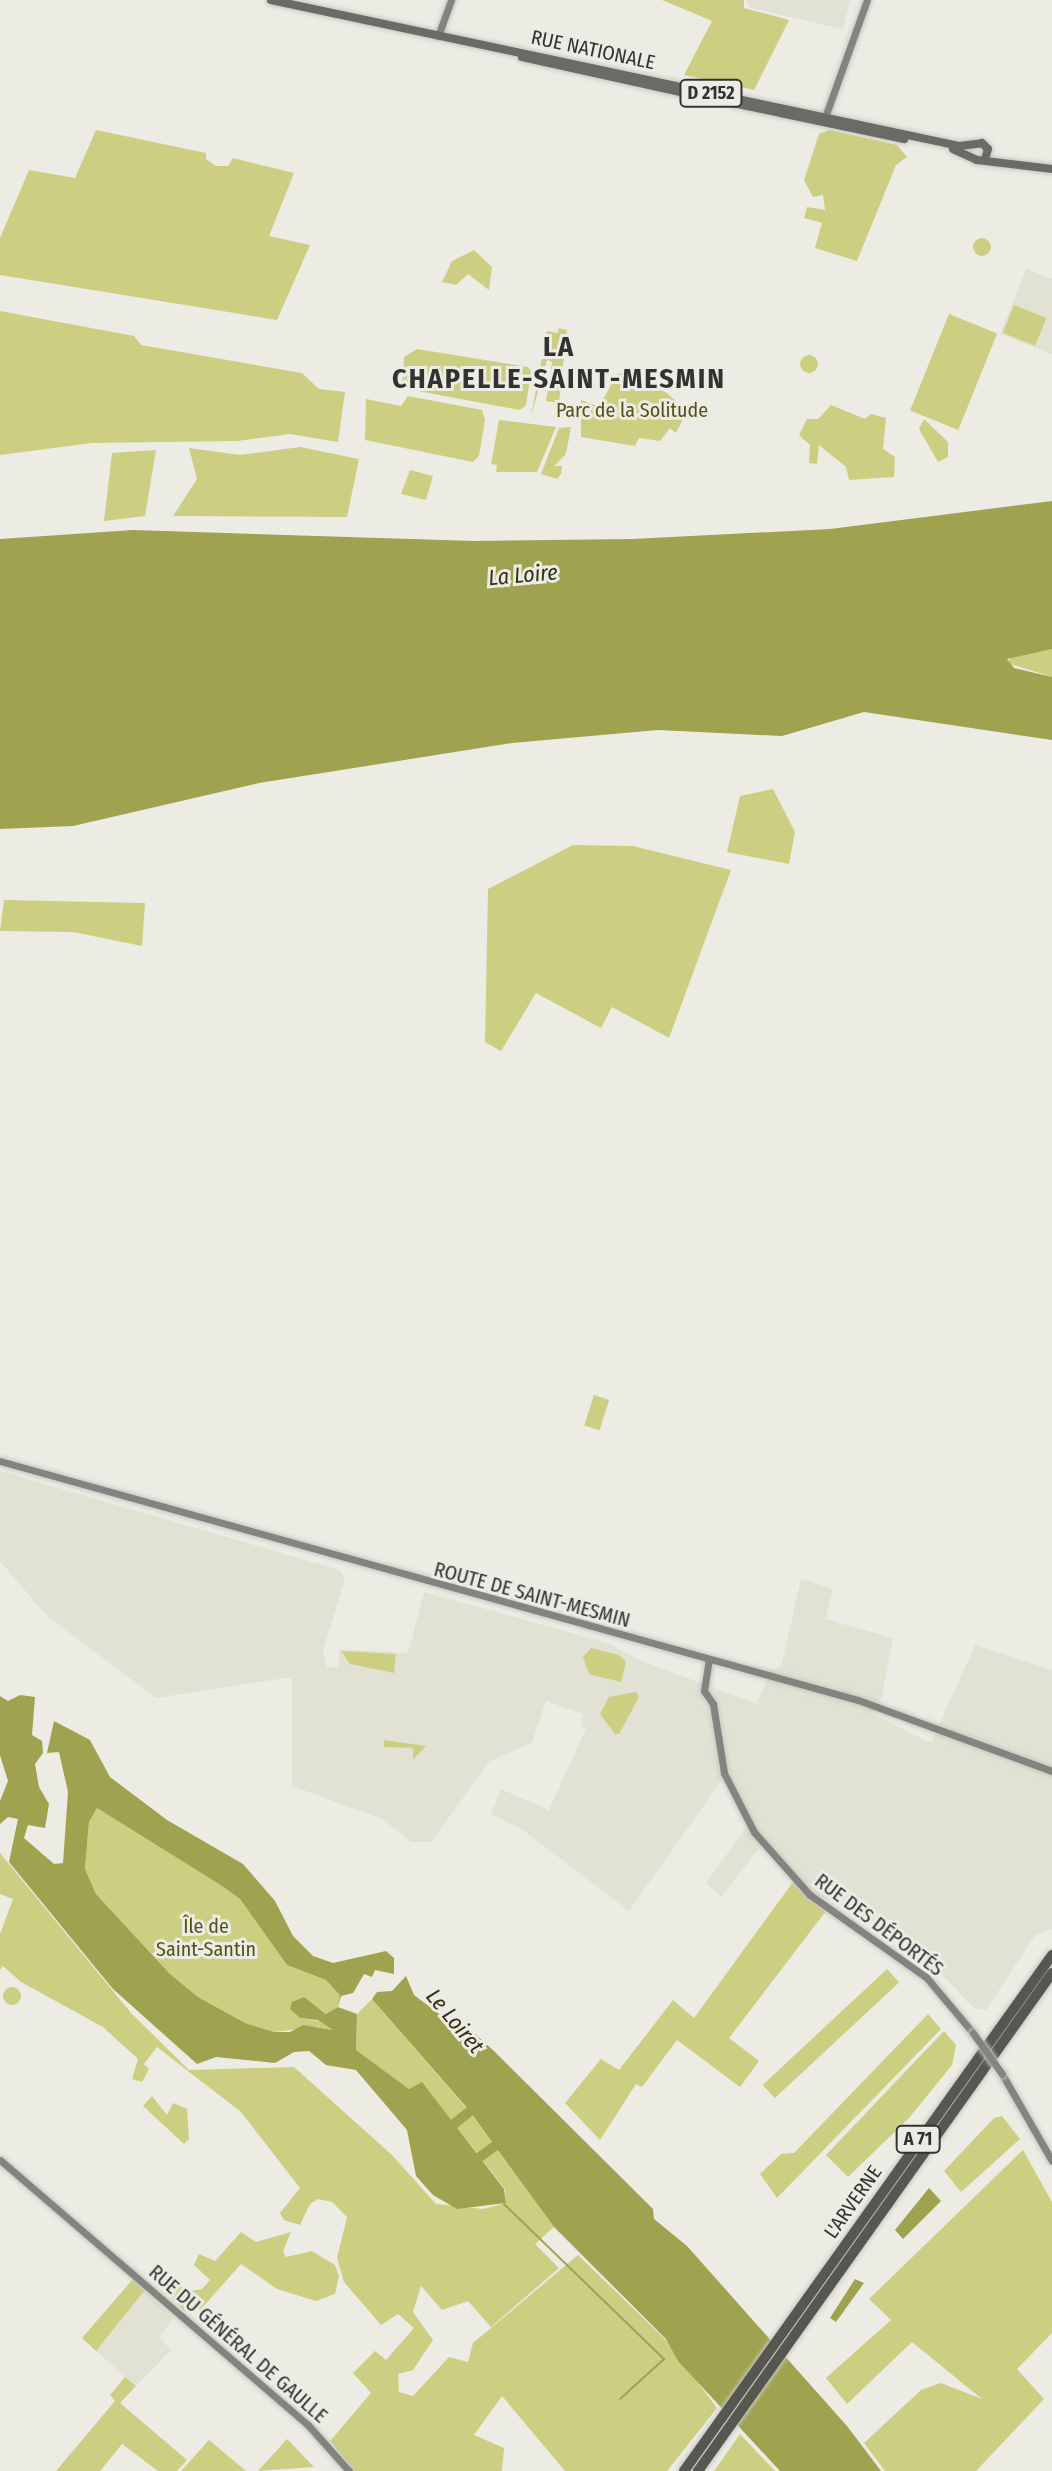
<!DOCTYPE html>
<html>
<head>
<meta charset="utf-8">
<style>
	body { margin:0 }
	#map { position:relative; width:1052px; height:2471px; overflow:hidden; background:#ecece5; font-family:"Fira Sans Condensed",sans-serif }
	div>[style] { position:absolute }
	.built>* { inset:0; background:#e1e2d4 }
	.green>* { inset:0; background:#cccf81; transform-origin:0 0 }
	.round { border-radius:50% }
	.water>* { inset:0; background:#9fa24e }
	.stream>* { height:2px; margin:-1px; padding:0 1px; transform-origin:1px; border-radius:1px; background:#9fa24e }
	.river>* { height:10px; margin:-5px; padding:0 5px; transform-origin:5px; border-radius:5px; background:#9fa24e }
	.roads { filter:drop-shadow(0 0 2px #c7c7c1) drop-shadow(0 0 2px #c7c7c1) }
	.secondary>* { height:7px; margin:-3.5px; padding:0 3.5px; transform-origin:3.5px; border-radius:3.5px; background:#83837f }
	.primary>* { height:8px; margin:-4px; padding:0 4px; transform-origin:4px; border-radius:4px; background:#6b6b66 }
	.highway>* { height:10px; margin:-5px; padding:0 5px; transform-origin:5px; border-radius:5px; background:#565751 }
	.bridges { filter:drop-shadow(0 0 2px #c7c7c1) drop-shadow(0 0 2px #c7c7c1) }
	.secondary-bridge>* { height:7px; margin:-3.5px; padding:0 3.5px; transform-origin:3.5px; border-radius:3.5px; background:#83837f }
	span { translate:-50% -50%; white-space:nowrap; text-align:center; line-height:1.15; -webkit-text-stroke:6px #ecece5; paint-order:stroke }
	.shield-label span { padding:2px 6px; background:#ecece5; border:2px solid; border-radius:6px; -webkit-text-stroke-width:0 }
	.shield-label { font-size:18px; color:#32322f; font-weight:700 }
	.street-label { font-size:20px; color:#32322f }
	.park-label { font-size:20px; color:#525415 }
	.water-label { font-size:22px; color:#32330e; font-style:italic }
	.district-label { font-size:28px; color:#32322f; font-weight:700; letter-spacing:2px }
</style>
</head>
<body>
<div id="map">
	<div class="built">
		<i style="clip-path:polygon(745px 0,850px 0,843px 29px,750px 8px)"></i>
		<i style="clip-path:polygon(1026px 269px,1052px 279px,1052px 354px,1000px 334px)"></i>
		<i style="clip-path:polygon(0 1471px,340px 1570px,345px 1579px,323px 1651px,327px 1667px,339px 1668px,339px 1649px,408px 1653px,424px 1592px,608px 1643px,639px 1660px,757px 1704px,770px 1670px,781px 1667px,801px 1579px,833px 1589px,825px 1619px,893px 1638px,882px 1697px,872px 1714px,931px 1743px,975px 1645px,1052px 1670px,1052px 1929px,1036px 1934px,986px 2010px,974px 2008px,906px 1937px,814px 1893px,764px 1842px,721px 1897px,706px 1883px,746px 1828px,754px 1825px,726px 1774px,629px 1911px,523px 1830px,491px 1814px,501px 1789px,549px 1810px,586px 1729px,581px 1727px,583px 1714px,546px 1701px,532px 1743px,490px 1761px,431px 1842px,411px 1842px,382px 1819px,292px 1786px,292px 1677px,156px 1698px,46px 1615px,0 1561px)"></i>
		<i style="clip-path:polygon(145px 2290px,173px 2319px,159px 2337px,171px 2350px,136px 2386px,96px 2351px)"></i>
	</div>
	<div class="green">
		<i style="clip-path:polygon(662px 0,744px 0,744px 8px,789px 20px,754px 90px,684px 75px,712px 21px)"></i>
		<i style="clip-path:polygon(96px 130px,206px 153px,206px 159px,216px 166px,228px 166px,233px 158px,294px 173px,269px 236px,310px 245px,277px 320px,0 275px,0 238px,29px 170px,75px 178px)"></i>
		<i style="clip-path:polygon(829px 130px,897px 145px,907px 157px,896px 165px,857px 261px,815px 248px,822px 223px,804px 218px,807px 207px,825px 210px,823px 195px,813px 197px,804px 180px,819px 134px)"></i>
		<i class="round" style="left:973px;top:238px;width:18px;height:18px"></i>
		<i style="clip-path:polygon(474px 250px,492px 267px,489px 290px,468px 274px,456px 285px,442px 282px,452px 261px)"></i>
		<i style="left:1014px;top:305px;width:35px;height:30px;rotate:22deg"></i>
		<i style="clip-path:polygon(0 311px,134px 336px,141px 345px,302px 373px,319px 389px,345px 392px,338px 442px,290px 434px,237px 441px,92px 443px,0 455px)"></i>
		<i style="left:949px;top:314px;width:52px;height:104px;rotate:22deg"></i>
		<i style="clip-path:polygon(559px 328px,567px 330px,559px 403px,546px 401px,552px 362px,547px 360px,531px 416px,547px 331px,558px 333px)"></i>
		<i style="clip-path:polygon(417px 349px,528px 367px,531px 372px,526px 405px,520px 410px,402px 388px,404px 357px)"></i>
		<i class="round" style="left:800px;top:355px;width:18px;height:18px"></i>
		<i style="clip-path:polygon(624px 373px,667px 393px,687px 412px,676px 433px,670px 428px,660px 441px,639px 438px,635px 446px,581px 437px,581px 400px,599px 407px,617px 374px)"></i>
		<i style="clip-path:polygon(408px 396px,482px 410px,485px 420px,479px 456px,473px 462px,365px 440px,366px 399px,401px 406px)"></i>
		<i style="clip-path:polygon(831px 405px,865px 419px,871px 414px,886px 418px,883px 449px,895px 457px,894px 477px,849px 480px,846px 467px,819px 445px,817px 464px,809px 463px,810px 445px,799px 435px,807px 419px,818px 419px)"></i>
		<i style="clip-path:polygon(924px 419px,948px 442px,948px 457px,938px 462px,919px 429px)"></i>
		<i style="clip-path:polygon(499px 420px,556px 427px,537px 472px,496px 472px,497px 465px,491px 464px)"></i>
		<i style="clip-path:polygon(571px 427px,566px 454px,554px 466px,562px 466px,561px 474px,557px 479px,541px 474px,559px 428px)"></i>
		<i style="clip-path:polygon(300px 447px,359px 459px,347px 517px,173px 516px,197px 479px,189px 448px,240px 455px)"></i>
		<i style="clip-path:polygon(156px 450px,145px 516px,104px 521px,112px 453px)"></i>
		<i style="clip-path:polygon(410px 470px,433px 476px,426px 500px,401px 494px)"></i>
		<i style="clip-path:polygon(1052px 649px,1052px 677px,1007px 663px,1013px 655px)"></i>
		<i style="clip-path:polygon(773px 789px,795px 832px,789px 864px,727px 852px,740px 796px)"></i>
		<i style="clip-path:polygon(573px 845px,633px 846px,731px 870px,669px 1038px,612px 1007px,601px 1028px,536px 993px,501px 1051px,485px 1042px,488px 889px)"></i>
		<i style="clip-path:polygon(4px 900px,145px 903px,142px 946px,73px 932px,0 931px)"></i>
		<i style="left:594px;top:1395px;width:16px;height:32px;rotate:18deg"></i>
		<i style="clip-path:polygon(591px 1648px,619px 1655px,626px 1662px,621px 1682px,589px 1674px,583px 1657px)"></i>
		<i style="clip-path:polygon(341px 1651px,396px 1654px,394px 1673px,350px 1664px)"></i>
		<i style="clip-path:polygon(636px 1692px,639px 1697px,619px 1734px,615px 1734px,600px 1714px,609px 1697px)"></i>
		<i style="clip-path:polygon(384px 1740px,426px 1746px,413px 1760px,413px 1748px,384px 1747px)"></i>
		<i style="clip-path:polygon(97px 1808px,222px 1886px,240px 1899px,287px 1965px,326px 1980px,341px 1995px,338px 2007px,327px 2014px,303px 1997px,300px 2018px,326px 2022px,333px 2030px,315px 2027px,274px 2032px,245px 2023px,198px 1997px,169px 1973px,96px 1894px,85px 1869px,89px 1822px)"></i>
		<i style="clip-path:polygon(0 1853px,131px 2013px,189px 2070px,294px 2067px,393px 2156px,436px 2204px,483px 2209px,506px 2203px,505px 2189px,422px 2083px,409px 2089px,356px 2050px,357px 2014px,372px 1999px,469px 2111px,554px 2227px,535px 2244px,559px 2268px,491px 2327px,468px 2301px,442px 2310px,421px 2286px,413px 2312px,433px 2340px,413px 2370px,398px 2374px,399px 2392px,413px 2396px,449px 2357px,468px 2362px,473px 2343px,578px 2255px,666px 2340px,717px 2408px,667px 2471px,565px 2471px,502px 2396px,474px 2435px,504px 2448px,502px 2471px,354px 2471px,330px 2441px,371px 2393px,353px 2373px,375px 2351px,386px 2360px,414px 2328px,398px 2314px,381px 2325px,344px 2282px,337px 2258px,347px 2217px,332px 2202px,318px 2199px,310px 2204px,300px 2225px,284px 2220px,280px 2213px,300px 2188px,241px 2112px,157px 2047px,144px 2064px,149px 2069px,142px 2082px,132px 2079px,138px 2059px,103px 2027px,21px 1982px,3px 1966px,0 1970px,0 1934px,13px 1899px,0 1894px)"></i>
		<i style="clip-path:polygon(793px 1882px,826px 1911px,729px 2038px,759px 2061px,740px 2087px,677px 2040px,642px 2087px,636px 2084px,600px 2140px,565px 2103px,601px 2059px,619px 2070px,673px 2000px,694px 2018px)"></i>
		<i style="left:887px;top:1969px;width:18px;height:170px;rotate:47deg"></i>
		<i class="round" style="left:3px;top:1987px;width:18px;height:18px"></i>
		<i style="clip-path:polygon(928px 2014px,941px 2029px,777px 2198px,760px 2174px,781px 2154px,794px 2153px)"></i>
		<i style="clip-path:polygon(944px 2031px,956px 2045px,952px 2065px,909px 2118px,848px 2177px,826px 2155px)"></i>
		<i style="clip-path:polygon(152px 2096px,167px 2115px,173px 2103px,187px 2109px,189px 2139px,184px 2144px,143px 2106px)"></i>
		<i style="clip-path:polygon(1002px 2116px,1020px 2139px,961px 2192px,944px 2171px,994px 2118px)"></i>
		<i style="clip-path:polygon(1023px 2150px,1052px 2202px,1052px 2333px,1017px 2369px,1044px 2399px,976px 2471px,885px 2471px,864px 2443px,921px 2390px,941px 2383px,982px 2399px,912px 2342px,847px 2404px,826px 2378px,891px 2320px,869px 2299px)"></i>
		<i style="clip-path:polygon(241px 2232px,256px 2242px,291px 2232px,283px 2251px,286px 2257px,312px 2251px,335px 2265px,339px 2276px,335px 2294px,316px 2301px,277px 2289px,241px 2264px,201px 2309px,186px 2312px,163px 2291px,171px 2280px,190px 2291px,202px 2289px,210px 2280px,194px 2265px,199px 2254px,215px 2261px)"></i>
		<i style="clip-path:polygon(133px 2279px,145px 2290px,96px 2351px,82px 2338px)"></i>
		<i style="clip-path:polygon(125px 2377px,136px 2386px,120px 2403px,187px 2460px,177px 2471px,158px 2471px,122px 2444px,100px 2471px,56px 2471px,115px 2401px,110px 2395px)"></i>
		<i style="clip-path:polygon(740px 2434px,775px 2471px,714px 2471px)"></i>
		<i style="clip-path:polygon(287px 2439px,314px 2467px,258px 2471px)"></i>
		<i style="clip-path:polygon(209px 2440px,246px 2471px,181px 2471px)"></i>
	</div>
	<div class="water">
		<i style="clip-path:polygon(1052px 501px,1052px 649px,1007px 659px,1014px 668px,1052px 677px,1052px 740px,864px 712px,782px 736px,658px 730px,512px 743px,259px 783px,73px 826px,0 829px,0 539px,133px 530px,474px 541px,633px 539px,830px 529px)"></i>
		<i style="clip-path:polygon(evenodd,20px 1695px,35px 1697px,32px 1735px,42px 1741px,43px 1753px,35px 1764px,39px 1787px,49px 1804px,45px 1828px,28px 1825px,24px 1838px,54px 1864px,63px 1863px,68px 1792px,59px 1752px,47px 1753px,54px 1721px,90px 1740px,110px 1777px,167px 1820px,243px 1864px,275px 1901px,293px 1936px,313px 1956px,333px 1963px,386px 1951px,394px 1958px,394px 1974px,375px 1970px,372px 1977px,364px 1974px,353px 1993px,341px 1996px,338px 2007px,357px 2014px,356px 2050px,409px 2089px,422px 2082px,504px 2189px,506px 2203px,457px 2209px,433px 2195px,416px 2176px,407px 2130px,356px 2070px,326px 2065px,309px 2051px,294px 2052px,275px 2063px,216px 2057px,197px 2064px,113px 1989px,9px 1862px,18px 1819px,8px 1817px,0 1824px,0 1801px,8px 1781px,0 1755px,0 1696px,8px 1701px,20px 1695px,97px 1808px,222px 1886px,240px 1899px,287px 1965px,326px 1980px,340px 1995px,338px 2007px,326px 2014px,304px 1997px,292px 2002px,290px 2009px,300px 2018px,318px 2020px,333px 2030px,303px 2025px,290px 2032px,274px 2032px,245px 2023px,198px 1997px,169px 1973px,96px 1894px,85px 1869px,89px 1822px,97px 1808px)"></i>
		<i style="clip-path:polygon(406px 1976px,414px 1995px,451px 2023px,463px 2023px,495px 2052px,653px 2209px,654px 2219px,687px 2246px,847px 2426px,881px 2471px,780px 2471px,678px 2361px,666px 2339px,554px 2227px,468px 2109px,372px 1999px,377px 1992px,392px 1991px)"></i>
		<i style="clip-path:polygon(929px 2188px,941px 2201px,903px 2239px,895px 2230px)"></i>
		<i style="clip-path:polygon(855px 2279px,864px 2283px,836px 2322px,830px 2318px)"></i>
	</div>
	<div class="stream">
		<i style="left:504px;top:2204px;width:223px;rotate:44.1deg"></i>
		<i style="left:664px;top:2359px;width:59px;rotate:137.7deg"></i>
	</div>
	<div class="river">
		<i style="left:444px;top:2132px;width:45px;rotate:-38.7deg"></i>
		<i style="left:470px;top:2158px;width:5px;rotate:53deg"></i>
		<i style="left:473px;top:2162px;width:39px;rotate:-36deg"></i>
	</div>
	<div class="roads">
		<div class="secondary">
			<i style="left:438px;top:36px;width:38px;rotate:-70deg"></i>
			<i style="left:824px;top:120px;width:127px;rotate:-70.3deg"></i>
			<i style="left:0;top:1461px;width:891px;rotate:15.57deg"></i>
			<i style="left:858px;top:1700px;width:207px;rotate:20.1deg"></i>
			<i style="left:709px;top:1659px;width:32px;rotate:99deg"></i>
			<i style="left:704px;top:1691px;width:16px;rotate:55deg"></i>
			<i style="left:713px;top:1704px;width:70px;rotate:80.9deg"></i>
			<i style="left:724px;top:1773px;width:66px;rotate:63deg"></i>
			<i style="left:754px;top:1832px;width:84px;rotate:48.4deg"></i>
			<i style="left:810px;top:1895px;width:142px;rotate:35.3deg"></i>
			<i style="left:926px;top:1977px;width:73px;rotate:50deg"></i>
			<i style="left:1002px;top:2074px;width:100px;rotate:60.1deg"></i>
			<i style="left:0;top:2160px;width:406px;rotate:40.7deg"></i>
			<i style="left:308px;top:2425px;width:62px;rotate:48.3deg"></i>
		</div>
		<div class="primary">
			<i style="left:271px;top:0;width:703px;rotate:11.98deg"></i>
			<i style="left:959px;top:146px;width:23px;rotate:-7deg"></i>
			<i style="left:982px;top:143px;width:8px;rotate:45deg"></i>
			<i style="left:988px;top:149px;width:10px;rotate:107deg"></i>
			<i style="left:522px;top:57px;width:167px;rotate:12.5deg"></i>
			<i style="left:733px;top:103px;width:175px;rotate:11.9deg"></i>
			<i style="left:953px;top:149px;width:26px;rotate:25deg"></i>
			<i style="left:977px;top:160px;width:76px;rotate:6.8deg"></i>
		</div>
		<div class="highway">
			<i style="left:684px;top:2471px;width:634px;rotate:-54.5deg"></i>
			<i style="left:698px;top:2471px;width:611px;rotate:-54.59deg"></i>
		</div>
	</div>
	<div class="bridges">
		<div class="secondary-bridge">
			<i style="left:973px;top:2033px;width:50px;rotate:54.7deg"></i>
		</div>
	</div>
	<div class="shield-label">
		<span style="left:711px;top:93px">D 2152</span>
		<span style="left:918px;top:2139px">A 71</span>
	</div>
	<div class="street-label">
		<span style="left:593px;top:50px;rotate:12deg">RUE NATIONALE</span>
		<span style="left:532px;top:1595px;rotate:15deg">ROUTE DE SAINT-MESMIN</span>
		<span style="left:879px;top:1925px;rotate:37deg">RUE DES DÉPORTÉS</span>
		<span style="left:853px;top:2202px;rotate:-55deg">L'ARVERNE</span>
		<span style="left:238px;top:2344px;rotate:41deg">RUE DU GÉNÉRAL DE GAULLE</span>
	</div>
	<div class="park-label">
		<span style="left:632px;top:410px">Parc de la Solitude</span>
		<span style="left:206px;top:1938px">Île de<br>Saint-Santin</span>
	</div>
	<div class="water-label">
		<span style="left:523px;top:575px;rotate:-5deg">La Loire</span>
		<span style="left:455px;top:2021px;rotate:50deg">Le Loiret</span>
	</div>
	<div class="district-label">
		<span style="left:559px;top:363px">LA<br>CHAPELLE-SAINT-MESMIN</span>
	</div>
</div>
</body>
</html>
